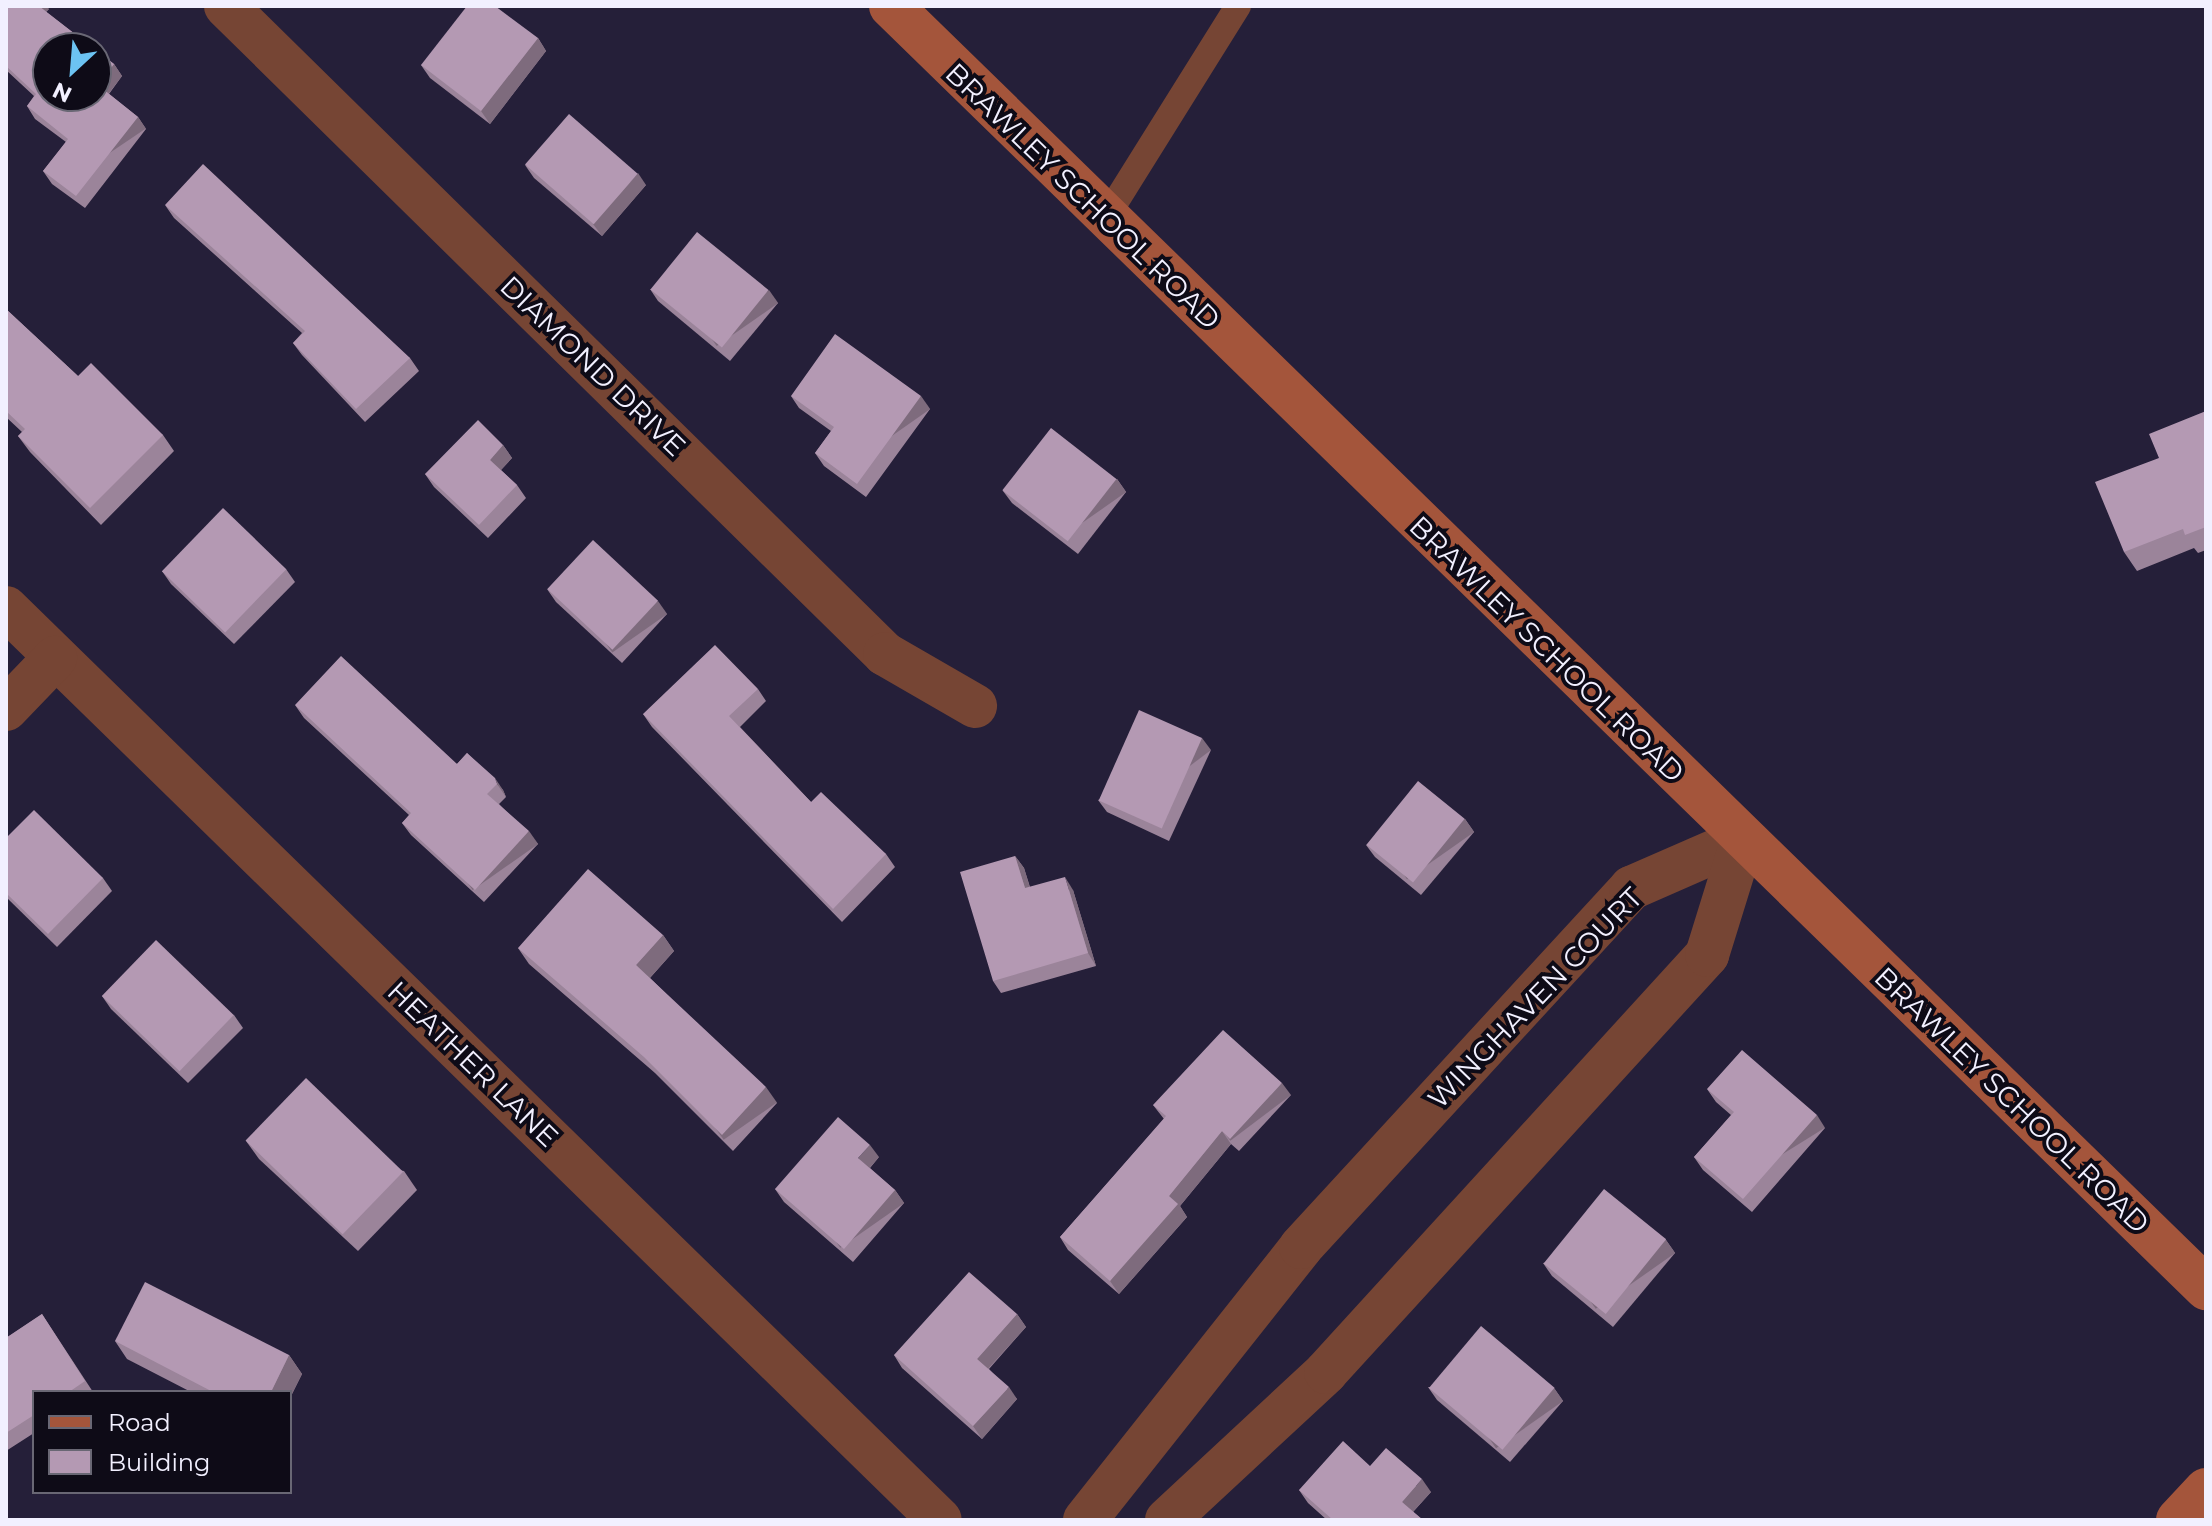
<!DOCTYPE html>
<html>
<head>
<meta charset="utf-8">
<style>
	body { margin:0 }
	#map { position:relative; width:2212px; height:1526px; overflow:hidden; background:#251f39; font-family:Montserrat,sans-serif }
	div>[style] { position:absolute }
	.lane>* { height:26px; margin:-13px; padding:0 13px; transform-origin:13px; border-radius:13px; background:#764534 }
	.street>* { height:44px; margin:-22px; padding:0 22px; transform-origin:22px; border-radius:22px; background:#764534 }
	.secondary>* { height:44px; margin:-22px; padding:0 22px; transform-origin:22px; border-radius:22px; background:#a4553b }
	.wall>* { inset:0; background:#9b849a }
	.shaded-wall>* { inset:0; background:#7e6b7d; transform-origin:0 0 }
	.building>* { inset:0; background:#b499b3; transform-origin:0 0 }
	span { translate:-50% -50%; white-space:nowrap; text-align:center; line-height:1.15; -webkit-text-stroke:8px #0e0b17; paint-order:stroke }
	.street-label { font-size:28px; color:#f2f0ff }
	.frame { position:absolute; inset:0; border:8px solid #f2f0ff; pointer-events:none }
	.legend { position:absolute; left:32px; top:1390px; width:260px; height:104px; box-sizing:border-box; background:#0e0b17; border:2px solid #696774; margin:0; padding:10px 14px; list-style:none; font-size:24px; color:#f2f0ff }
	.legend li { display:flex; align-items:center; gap:16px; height:40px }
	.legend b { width:40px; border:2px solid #696774 }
	.north { position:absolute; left:32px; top:32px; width:80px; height:80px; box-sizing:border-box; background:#0e0b17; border:2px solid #696774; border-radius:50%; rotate:206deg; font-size:22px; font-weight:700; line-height:32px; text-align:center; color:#f2f0ff }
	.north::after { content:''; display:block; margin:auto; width:28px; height:36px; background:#6cc3f2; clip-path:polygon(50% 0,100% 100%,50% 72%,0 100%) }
</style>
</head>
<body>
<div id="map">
	<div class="lane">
		<i style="left:1105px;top:219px;width:251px;rotate:-58deg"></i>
	</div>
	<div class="street">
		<i style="left:226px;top:6px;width:924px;rotate:44.52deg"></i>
		<i style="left:885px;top:654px;width:104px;rotate:30deg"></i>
		<i style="left:6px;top:608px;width:1305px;rotate:44.32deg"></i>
		<i style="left:6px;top:709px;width:71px;rotate:-46.1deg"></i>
		<i style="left:1085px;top:1520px;width:348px;rotate:-51.6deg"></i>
		<i style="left:1301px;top:1247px;width:488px;rotate:-47.4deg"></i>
		<i style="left:1631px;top:888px;width:122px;rotate:-23.6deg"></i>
		<i style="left:1167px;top:1520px;width:217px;rotate:-42.9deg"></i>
		<i style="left:1326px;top:1372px;width:565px;rotate:-47.58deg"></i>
		<i style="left:1707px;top:955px;width:121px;rotate:-72.8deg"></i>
	</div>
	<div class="secondary">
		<i style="left:891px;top:6px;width:1837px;rotate:44.27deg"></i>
		<i style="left:2178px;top:1520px;width:41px;rotate:-47deg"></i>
	</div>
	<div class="wall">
		<i style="clip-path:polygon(6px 6px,49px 9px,46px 12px,114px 64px,122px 76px,109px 94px,138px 117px,146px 129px,85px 208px,52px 184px,43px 171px,66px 142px,35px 119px,27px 106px,34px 96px,6px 70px)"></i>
		<i style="clip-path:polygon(538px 38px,546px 51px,490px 124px,430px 78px,421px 65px)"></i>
		<i style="clip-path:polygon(525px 165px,646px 185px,602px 236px,534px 178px)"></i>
		<i style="clip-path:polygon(165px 205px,410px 358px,419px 371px,365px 422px,302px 355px,293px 343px,302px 333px,174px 218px)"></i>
		<i style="clip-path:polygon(650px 289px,778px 303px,730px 361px,658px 301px)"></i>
		<i style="clip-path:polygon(6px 309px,78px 376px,163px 435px,174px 451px,101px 525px,30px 452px,18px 436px,22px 432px,6px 417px)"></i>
		<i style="clip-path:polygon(791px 396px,930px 409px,866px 497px,824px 466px,815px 453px,831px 431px,799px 408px)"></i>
		<i style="clip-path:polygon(2206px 411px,2206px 550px,2198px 553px,2194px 548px,2137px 571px,2124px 552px,2159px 458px)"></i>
		<i style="clip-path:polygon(503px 445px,512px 458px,501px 470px,517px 485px,526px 498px,488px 538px,434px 487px,425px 474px)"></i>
		<i style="clip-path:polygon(1117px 479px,1126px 492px,1078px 554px,1012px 503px,1003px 491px)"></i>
		<i style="clip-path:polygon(286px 569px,295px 582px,234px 644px,171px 584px,162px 571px)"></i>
		<i style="clip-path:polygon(547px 589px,667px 614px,622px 663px,556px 602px)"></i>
		<i style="clip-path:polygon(758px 689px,766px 701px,740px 727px,811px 802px,886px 854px,895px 867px,842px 922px,652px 727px,643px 714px)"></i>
		<i style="clip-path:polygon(295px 705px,457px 764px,467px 753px,503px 790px,506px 797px,499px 804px,538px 844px,484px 902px,411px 835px,402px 823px,409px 815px,304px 718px)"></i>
		<i style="clip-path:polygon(1211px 750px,1169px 841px,1107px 812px,1098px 800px)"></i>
		<i style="clip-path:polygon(1465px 819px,1474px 832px,1421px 895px,1375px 857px,1366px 845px)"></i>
		<i style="clip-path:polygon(6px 838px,103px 878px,112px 891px,57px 947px,6px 897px)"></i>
		<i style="clip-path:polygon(1015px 856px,1024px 868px,1030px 887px,1073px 890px,1096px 966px,1001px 993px,993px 981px)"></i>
		<i style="clip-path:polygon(663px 935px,674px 951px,650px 978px,777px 1103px,733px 1151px,655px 1073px,529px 964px,518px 948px)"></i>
		<i style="clip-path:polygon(102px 996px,234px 1015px,243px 1028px,188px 1083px,111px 1009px)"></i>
		<i style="clip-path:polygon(1707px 1089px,1825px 1128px,1752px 1212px,1703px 1170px,1694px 1157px,1731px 1115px,1716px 1102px)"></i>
		<i style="clip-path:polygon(1291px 1095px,1239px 1151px,1231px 1144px,1180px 1206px,1187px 1217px,1119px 1294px,1068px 1250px,1060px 1237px,1164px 1119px,1153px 1105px)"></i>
		<i style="clip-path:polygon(246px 1141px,404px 1171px,417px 1190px,358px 1251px,259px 1159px)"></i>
		<i style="clip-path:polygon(879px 1157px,870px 1168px,895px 1190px,904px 1203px,853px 1262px,784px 1202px,775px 1189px)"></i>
		<i style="clip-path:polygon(1666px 1240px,1675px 1253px,1613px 1327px,1552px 1276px,1543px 1263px)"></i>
		<i style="clip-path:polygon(42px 1314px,93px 1392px,34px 1392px,34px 1433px,6px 1451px,6px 1338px)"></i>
		<i style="clip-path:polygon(1017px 1314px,1026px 1327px,989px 1369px,1017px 1399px,982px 1439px,902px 1368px,894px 1355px)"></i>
		<i style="clip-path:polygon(115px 1341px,289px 1355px,302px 1374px,290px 1398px,290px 1392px,191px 1392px,127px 1359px)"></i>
		<i style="clip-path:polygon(1428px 1387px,1554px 1388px,1563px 1401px,1510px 1462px,1437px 1400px)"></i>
		<i style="clip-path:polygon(1370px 1466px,1431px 1492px,1413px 1512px,1423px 1520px,1327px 1520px,1308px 1503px,1299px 1490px)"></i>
	</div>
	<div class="shaded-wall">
		<i style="clip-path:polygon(37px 6px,47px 6px,49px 9px,43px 15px)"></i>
		<i style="clip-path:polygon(538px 38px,546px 51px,490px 124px,481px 111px)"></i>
		<i style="clip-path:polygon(114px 64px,122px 76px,106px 97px,98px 85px)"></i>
		<i style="left:138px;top:117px;width:14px;height:100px;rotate:56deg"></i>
		<i style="clip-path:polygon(638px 173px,646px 185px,602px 236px,593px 224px)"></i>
		<i style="left:769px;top:290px;width:16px;height:75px;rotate:55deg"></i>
		<i style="left:921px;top:396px;width:16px;height:109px;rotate:55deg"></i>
		<i style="clip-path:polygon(503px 445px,512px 458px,499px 472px,490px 460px)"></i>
		<i style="left:1117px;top:479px;width:16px;height:78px;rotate:55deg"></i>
		<i style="left:658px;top:601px;width:16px;height:67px;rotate:55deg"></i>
		<i style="left:1202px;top:738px;width:15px;height:100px;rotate:53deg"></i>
		<i style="clip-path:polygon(495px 778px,503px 790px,506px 797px,497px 784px)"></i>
		<i style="left:1465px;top:819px;width:16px;height:82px;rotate:55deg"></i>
		<i style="left:529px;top:831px;width:16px;height:80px;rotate:55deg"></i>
		<i style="clip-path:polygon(1015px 856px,1024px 868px,1034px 901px,1025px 888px)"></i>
		<i style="clip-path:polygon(1065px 877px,1073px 890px,1096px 966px,1088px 953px)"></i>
		<i style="clip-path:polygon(663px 935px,674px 951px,647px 981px,636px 965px)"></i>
		<i style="left:1282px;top:1083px;width:15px;height:76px;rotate:53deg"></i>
		<i style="left:766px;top:1087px;width:19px;height:65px;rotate:55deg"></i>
		<i style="left:1817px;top:1115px;width:15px;height:112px;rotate:58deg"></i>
		<i style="clip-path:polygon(1222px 1131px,1231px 1144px,1180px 1206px,1187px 1217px,1119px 1294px,1110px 1281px,1169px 1196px)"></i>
		<i style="clip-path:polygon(870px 1145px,879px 1157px,867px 1171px,858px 1158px)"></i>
		<i style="left:895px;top:1190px;width:16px;height:78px;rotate:55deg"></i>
		<i style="left:1666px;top:1240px;width:16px;height:97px;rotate:55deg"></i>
		<i style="clip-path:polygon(1017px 1314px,1026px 1327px,986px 1371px,977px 1359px)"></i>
		<i style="clip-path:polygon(289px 1355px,302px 1374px,290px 1398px,290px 1392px,271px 1392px)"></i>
		<i style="clip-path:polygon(1009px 1387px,1017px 1399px,982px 1439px,973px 1426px)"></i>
		<i style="left:1554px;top:1388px;width:16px;height:82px;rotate:55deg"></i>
		<i style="clip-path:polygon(1422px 1479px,1431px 1492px,1411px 1514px,1402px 1502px)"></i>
	</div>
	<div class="building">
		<i style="clip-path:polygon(6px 6px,39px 6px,93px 48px,48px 48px,48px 96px,96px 96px,96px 50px,114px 64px,98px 85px,138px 117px,76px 196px,43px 171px,68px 139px,27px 106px,36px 94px,6px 66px)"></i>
		<i style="clip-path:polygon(467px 6px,495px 6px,538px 38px,481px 111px,421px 65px)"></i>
		<i style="left:569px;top:114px;width:91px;height:67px;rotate:41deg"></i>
		<i style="clip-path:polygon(203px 164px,410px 358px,356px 409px,293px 343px,305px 331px,165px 205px)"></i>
		<i style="left:697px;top:232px;width:92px;height:74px;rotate:39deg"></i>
		<i style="clip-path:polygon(6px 309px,78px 376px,91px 363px,163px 435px,90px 508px,18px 436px,25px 429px,6px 411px)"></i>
		<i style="clip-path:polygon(835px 334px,921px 396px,857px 484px,815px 453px,834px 427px,791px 396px)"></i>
		<i style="clip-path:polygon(2206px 411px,2206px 527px,2185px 535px,2183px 529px,2124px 552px,2095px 482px,2159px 458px,2149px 434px)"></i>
		<i style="clip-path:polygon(478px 420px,503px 445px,490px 460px,517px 485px,479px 525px,425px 474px)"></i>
		<i style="left:1051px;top:428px;width:83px;height:79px;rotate:38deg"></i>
		<i style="left:223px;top:508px;width:88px;height:88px;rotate:44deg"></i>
		<i style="left:593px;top:540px;width:89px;height:67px;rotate:43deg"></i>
		<i style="clip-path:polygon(715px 645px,758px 689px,729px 716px,811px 802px,821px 792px,886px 854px,833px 909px,643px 714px)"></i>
		<i style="clip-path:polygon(341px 656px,457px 764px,467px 753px,495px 778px,497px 784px,487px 794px,529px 831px,475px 890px,402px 823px,411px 813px,295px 705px)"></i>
		<i style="left:1139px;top:710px;width:69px;height:99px;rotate:24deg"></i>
		<i style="left:1418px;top:781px;width:60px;height:82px;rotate:39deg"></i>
		<i style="clip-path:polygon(34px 810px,103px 878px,48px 934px,6px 893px,6px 838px)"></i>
		<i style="clip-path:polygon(1015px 856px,1025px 888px,1065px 877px,1088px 953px,993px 981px,960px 872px)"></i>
		<i style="clip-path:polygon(588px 869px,663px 935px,636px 965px,766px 1087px,722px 1135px,644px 1057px,518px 948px)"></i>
		<i style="left:156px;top:940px;width:108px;height:78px;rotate:44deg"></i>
		<i style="clip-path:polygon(1223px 1030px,1282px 1083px,1230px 1139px,1222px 1131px,1169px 1196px,1178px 1204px,1110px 1281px,1060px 1237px,1166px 1116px,1153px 1105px)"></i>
		<i style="clip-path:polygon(1742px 1050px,1817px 1115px,1743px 1199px,1694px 1157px,1734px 1112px,1707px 1089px)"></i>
		<i style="left:306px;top:1078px;width:135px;height:87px;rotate:44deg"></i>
		<i style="clip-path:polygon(838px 1117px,870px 1145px,858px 1158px,895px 1190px,844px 1249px,775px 1189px)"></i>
		<i style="left:1604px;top:1189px;width:80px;height:96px;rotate:39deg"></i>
		<i style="clip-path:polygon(969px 1272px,1017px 1314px,977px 1359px,1009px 1387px,973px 1426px,894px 1355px)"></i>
		<i style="clip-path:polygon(145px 1282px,289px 1355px,271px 1392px,213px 1392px,115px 1341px)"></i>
		<i style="clip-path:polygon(42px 1314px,85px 1381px,69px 1392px,34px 1392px,34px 1415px,6px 1433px,6px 1338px)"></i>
		<i style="left:1481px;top:1326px;width:96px;height:81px;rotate:40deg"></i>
		<i style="clip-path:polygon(1343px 1441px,1370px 1466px,1386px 1448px,1422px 1479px,1402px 1502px,1423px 1520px,1333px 1520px,1299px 1490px)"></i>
	</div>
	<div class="street-label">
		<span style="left:1083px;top:196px;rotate:44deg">BRAWLEY SCHOOL ROAD</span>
		<span style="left:593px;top:366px;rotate:44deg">DIAMOND DRIVE</span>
		<span style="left:1547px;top:649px;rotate:44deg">BRAWLEY SCHOOL ROAD</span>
		<span style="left:1535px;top:998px;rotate:-46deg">WINGHAVEN COURT</span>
		<span style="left:473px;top:1064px;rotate:44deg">HEATHER LANE</span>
		<span style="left:2012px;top:1100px;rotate:44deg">BRAWLEY SCHOOL ROAD</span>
	</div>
	<div class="frame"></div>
	<ul class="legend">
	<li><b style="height:10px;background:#a4553b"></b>Road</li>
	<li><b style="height:22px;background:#b499b3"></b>Building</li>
	</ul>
	<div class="north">N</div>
</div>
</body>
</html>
